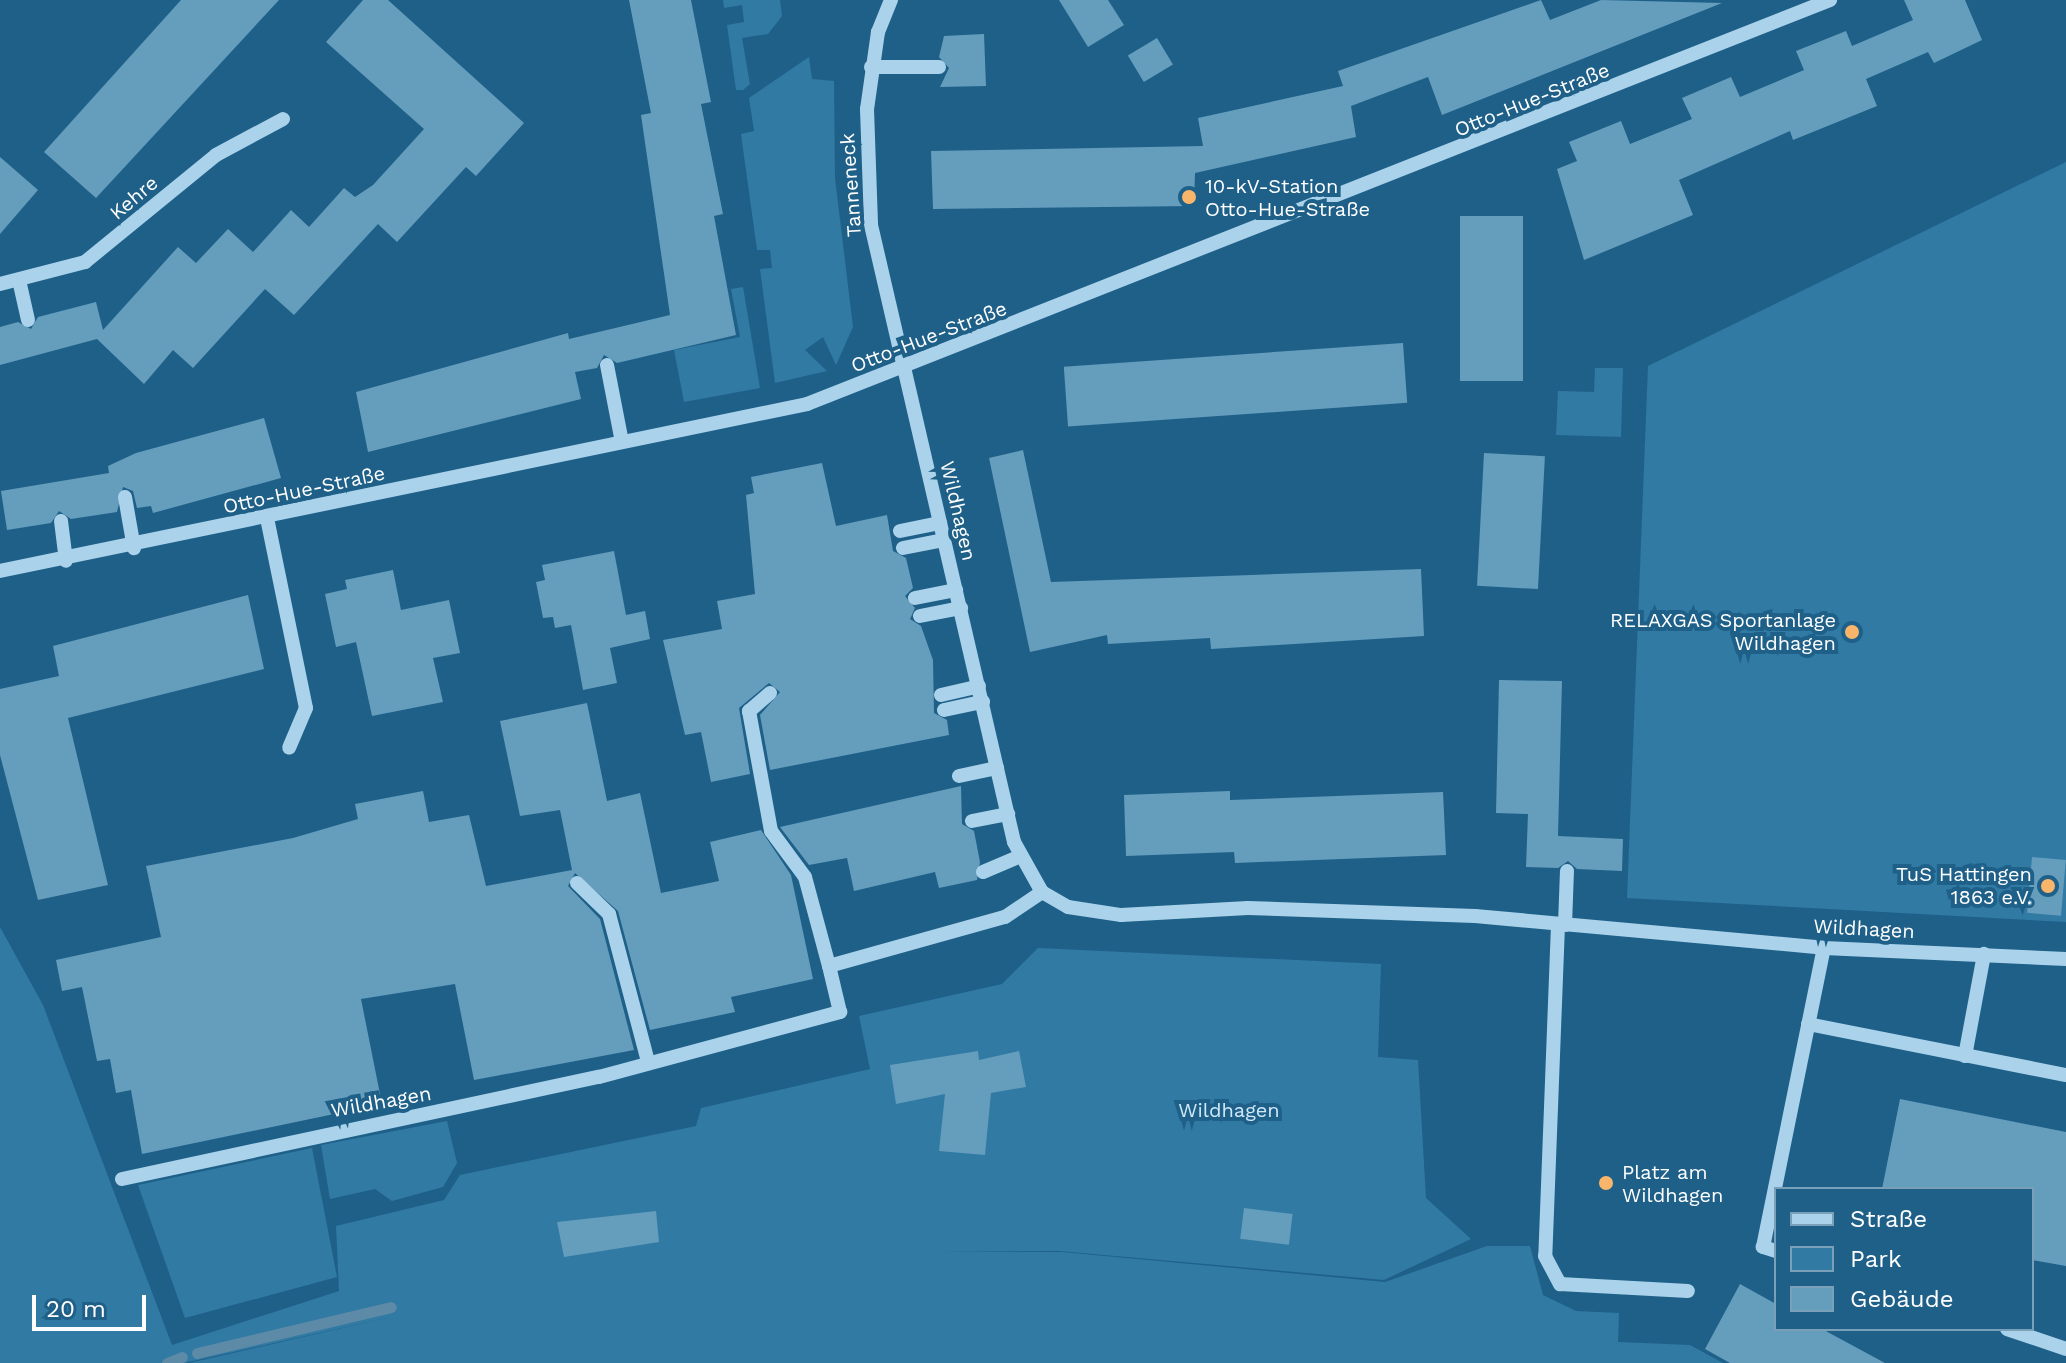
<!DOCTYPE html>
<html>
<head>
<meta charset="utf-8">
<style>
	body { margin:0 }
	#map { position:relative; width:2066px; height:1363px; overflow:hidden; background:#1f6089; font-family:"Work Sans",sans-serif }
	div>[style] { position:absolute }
	.green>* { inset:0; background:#307aa4 }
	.stream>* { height:11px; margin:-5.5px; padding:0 5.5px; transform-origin:5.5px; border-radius:5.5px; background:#5d8aa6 }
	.building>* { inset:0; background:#659dbd; transform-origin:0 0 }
	.minor>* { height:14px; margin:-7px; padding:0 7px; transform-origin:7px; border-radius:7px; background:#aad3eb }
	.dots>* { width:22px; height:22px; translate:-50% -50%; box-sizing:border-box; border:4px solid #1f6089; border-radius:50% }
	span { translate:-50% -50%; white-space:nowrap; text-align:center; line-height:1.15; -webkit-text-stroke:8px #1f6089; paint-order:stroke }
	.street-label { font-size:20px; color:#fff }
	.poi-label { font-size:20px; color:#fff }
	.left { translate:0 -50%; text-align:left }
	.right { translate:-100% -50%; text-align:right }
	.park-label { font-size:20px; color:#cfe9f8 }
	.legend { position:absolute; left:1774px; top:1187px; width:260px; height:144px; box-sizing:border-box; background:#1f6089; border:2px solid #79a0b8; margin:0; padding:10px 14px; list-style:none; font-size:24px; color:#fff }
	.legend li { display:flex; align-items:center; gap:16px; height:40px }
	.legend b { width:40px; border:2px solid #79a0b8 }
	.scale { position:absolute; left:32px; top:1295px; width:114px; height:36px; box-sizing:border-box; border:4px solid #fff; border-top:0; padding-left:10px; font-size:24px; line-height:28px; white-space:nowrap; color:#fff; -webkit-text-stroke:6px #1f6089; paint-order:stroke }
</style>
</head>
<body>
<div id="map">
	<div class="green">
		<i style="clip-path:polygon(723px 0,780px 0,782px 16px,768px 34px,742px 38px,750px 84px,743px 90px,736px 90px,727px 25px,744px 22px,742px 5px,724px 8px)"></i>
		<i style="clip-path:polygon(809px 57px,812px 79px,834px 81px,835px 178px,853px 327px,836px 365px,823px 337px,805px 350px,827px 371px,775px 383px,760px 269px,772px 268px,770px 250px,757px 250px,741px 134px,754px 131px,749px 98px)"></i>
		<i style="clip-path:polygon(2066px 162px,2066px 922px,1627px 898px,1648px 366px)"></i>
		<i style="clip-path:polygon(743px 287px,760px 388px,684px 402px,674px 350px,740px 337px,731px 289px)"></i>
		<i style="clip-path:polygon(1595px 368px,1623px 368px,1621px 437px,1556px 435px,1558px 391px,1594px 392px)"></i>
		<i style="clip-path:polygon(0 927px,43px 1005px,172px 1345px,339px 1291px,336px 1226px,444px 1200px,460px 1175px,696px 1126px,701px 1108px,870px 1069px,859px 1016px,1002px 984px,1038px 948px,1381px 964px,1378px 1057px,1418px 1060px,1426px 1198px,1471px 1239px,1384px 1280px,1059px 1251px,940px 1252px,1062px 1252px,1385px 1282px,1487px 1246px,1530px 1246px,1543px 1295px,1576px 1311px,1619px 1313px,1618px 1342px,1690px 1345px,1723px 1363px,189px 1363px,395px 1316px,184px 1363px,0 1363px)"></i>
		<i style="clip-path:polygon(447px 1121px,457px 1163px,443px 1187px,392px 1201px,375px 1189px,330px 1199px,321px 1145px)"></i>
		<i style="clip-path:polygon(312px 1148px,337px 1277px,185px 1318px,138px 1185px)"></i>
	</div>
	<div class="stream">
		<i style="left:197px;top:1353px;width:199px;rotate:-13.3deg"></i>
		<i style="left:167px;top:1363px;width:16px;rotate:-22deg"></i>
	</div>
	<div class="building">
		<i style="clip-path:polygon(181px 0,279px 0,96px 198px,44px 152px)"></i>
		<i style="clip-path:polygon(363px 0,388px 0,524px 123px,476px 176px,466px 167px,397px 242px,378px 224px,294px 315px,265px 289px,193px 368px,173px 350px,144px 384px,97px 339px,0 365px,0 327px,18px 322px,31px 329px,38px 317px,96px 302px,103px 330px,178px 247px,196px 263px,228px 229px,253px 252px,291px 210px,309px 227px,344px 188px,355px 197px,373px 185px,424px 129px,326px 42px)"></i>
		<i style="clip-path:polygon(629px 0,691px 0,711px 102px,701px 104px,723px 214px,714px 216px,736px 335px,617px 363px,604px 355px,597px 368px,575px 372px,581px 399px,368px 452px,356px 392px,568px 333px,569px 339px,670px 315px,641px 115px,651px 113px)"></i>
		<i style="clip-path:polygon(1059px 0,1108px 0,1124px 25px,1088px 47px)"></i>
		<i style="clip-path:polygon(1541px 0,1550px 20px,1601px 0,1722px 3px,1442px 115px,1428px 77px,1351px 106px,1356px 137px,1195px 173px,1194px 206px,933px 209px,931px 151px,1203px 146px,1198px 118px,1343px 86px,1338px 71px)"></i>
		<i style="clip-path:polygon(1904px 0,1965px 0,1982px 40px,1934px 63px,1928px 52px,1866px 79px,1877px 106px,1793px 140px,1790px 131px,1679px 180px,1693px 215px,1584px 260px,1557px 169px,1577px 161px,1569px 142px,1621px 121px,1630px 144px,1692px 119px,1682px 98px,1731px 77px,1740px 97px,1804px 70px,1796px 51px,1846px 31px,1852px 46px,1913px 20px)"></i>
		<i style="clip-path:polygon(984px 34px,986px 86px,940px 87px,949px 68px,939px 57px,944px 36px)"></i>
		<i style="left:1157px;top:38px;width:31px;height:34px;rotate:59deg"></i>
		<i style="clip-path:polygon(0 157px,38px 190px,0 234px)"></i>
		<i style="left:1460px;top:216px;width:63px;height:165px"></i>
		<i style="left:1403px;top:343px;width:60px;height:340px;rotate:86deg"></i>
		<i style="clip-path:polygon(264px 418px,281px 478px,153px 513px,151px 506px,137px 508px,133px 491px,123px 487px,117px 512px,71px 519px,59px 511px,51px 523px,7px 530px,1px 491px,109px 473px,108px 466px,136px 453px)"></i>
		<i style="clip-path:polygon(1023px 450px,1051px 582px,1421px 569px,1424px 636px,1211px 649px,1210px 638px,1108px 644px,1107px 635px,1030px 652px,989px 458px)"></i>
		<i style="left:1484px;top:453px;width:61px;height:133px;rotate:3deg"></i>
		<i style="clip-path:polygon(822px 463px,836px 526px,887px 515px,893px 551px,906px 558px,913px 588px,905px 596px,915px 608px,910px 619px,921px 626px,933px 660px,934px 713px,947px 720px,949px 735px,770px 770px,760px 715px,780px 692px,769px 683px,739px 708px,750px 774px,711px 782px,701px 732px,685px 735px,663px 640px,722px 629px,717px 601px,755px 594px,746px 495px,754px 493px,751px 477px)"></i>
		<i style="clip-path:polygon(614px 551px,626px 615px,645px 611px,650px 639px,610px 648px,617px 683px,583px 690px,571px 625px,555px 628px,553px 617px,543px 618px,536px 582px,545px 580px,542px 565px)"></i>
		<i style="clip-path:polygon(393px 570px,401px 610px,449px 600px,460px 653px,433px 658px,443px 702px,372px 716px,356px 642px,336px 647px,325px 594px,347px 589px,345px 580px)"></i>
		<i style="clip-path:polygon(248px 595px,264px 669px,68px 718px,108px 885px,38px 900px,0 755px,0 689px,59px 676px,53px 646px)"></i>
		<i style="clip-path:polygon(1499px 680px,1562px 681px,1558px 836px,1623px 839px,1622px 871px,1577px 869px,1568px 861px,1558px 868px,1526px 867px,1528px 814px,1496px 813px)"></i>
		<i style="clip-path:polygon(587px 703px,607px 801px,640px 793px,661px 893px,719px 881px,710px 842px,761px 830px,791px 875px,813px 979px,731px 997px,735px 1012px,650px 1030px,618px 911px,575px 873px,568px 886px,600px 919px,634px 1050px,474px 1080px,455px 984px,361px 999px,382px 1104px,142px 1154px,131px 1090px,116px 1093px,110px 1059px,97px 1061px,82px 987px,62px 991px,56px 960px,161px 937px,146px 866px,293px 838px,358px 819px,355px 804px,423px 791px,429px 822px,469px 815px,486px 886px,572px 870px,560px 810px,520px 816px,500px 721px)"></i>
		<i style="clip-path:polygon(961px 786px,962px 824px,974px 831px,980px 862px,977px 880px,939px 888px,935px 872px,854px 891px,847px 858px,809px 865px,780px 827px)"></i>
		<i style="clip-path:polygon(1230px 791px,1230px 800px,1443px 792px,1446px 855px,1235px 863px,1234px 852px,1126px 856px,1124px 795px)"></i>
		<i style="left:2032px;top:857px;width:34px;height:56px;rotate:5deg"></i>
		<i style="clip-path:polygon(978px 1051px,979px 1060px,1019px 1051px,1026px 1087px,991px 1093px,985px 1155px,939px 1151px,945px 1094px,896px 1104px,890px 1065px)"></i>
		<i style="clip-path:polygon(1900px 1099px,2066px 1132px,2066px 1266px,2032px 1260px,2032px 1189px,1882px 1189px)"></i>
		<i style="left:1244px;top:1208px;width:49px;height:31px;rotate:7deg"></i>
		<i style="clip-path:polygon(656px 1211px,659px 1242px,564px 1257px,557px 1222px)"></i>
		<i style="clip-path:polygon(1740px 1284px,1776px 1304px,1776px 1329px,1822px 1329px,1885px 1363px,1730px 1363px,1705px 1349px)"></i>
	</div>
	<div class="minor">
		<i style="left:891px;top:0;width:35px;rotate:112deg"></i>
		<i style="left:878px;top:32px;width:78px;rotate:98.1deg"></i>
		<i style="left:867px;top:109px;width:116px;rotate:88deg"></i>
		<i style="left:871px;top:225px;width:633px;rotate:76.95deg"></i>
		<i style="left:1014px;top:842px;width:57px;rotate:60.8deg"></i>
		<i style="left:1042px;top:892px;width:30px;rotate:30deg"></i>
		<i style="left:1068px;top:907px;width:54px;rotate:8.6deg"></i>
		<i style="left:1121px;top:915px;width:127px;rotate:-3.2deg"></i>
		<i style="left:1248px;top:908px;width:227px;rotate:2deg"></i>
		<i style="left:1475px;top:916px;width:350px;rotate:5.2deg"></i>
		<i style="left:1824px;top:948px;width:242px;rotate:2.6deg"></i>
		<i style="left:871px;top:67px;width:68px"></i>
		<i style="left:19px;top:280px;width:41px;rotate:77.3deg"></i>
		<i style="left:0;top:284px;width:88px;rotate:-14.5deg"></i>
		<i style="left:85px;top:262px;width:169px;rotate:-39.2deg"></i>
		<i style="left:216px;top:155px;width:76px;rotate:-28.2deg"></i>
		<i style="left:607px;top:365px;width:78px;rotate:79deg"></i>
		<i style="left:125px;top:497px;width:52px;rotate:80deg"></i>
		<i style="left:267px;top:518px;width:194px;rotate:78.4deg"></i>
		<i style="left:306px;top:708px;width:43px;rotate:113deg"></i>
		<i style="left:61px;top:521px;width:40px;rotate:82.9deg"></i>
		<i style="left:900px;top:531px;width:41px;rotate:-11.3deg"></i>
		<i style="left:903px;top:548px;width:42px;rotate:-11deg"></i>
		<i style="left:0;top:571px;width:824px;rotate:-11.69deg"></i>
		<i style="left:807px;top:404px;width:1100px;rotate:-21.55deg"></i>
		<i style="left:915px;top:598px;width:42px;rotate:-11deg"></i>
		<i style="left:920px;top:616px;width:42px;rotate:-11deg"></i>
		<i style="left:770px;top:693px;width:28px;rotate:139deg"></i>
		<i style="left:749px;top:711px;width:122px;rotate:79.6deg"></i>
		<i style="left:771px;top:831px;width:57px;rotate:53.5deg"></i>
		<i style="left:805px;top:877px;width:92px;rotate:74.9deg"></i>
		<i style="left:941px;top:695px;width:39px;rotate:-13deg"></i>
		<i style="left:944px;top:710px;width:40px;rotate:-12deg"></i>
		<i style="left:959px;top:776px;width:39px;rotate:-12deg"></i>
		<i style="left:972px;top:821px;width:37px;rotate:-11deg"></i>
		<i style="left:983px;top:872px;width:39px;rotate:-23deg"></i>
		<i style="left:577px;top:883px;width:45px;rotate:44.1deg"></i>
		<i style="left:609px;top:914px;width:153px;rotate:75.2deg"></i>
		<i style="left:1558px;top:925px;width:331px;rotate:92.2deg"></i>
		<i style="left:1545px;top:1256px;width:32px;rotate:62deg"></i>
		<i style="left:1560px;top:1284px;width:128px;rotate:3.1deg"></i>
		<i style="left:1565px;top:925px;width:54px;rotate:-87.9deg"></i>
		<i style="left:1808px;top:1024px;width:263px;rotate:11.2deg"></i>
		<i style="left:1965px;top:1056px;width:104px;rotate:-79.4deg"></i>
		<i style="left:122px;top:1179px;width:488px;rotate:-12.1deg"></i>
		<i style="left:599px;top:1077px;width:250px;rotate:-15.1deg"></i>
		<i style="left:840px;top:1012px;width:47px;rotate:-103.4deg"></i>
		<i style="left:829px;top:966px;width:183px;rotate:-15.6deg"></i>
		<i style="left:1005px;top:917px;width:45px;rotate:-34deg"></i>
		<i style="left:1776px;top:1251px;width:14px;rotate:-163deg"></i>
		<i style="left:1763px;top:1247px;width:305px;rotate:-78.5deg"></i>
		<i style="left:2007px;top:1329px;width:62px;rotate:18.7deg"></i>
	</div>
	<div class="dots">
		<i style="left:1189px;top:197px;background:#f9b66a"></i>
		<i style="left:1852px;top:632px;background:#f9b66a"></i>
		<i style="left:2048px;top:886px;background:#f9b66a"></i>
		<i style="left:1606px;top:1183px;background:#f9b66a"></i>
	</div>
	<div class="street-label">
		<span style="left:1532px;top:100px;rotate:-22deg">Otto-Hue-Straße</span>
		<span style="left:851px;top:185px;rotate:-94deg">Tanneneck</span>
		<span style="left:134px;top:198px;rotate:-40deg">Kehre</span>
		<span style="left:929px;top:337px;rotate:-21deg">Otto-Hue-Straße</span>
		<span style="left:304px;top:490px;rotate:-12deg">Otto-Hue-Straße</span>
		<span style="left:958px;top:511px;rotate:77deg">Wildhagen</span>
		<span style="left:1864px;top:929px;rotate:3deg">Wildhagen</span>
		<span style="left:381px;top:1102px;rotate:-10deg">Wildhagen</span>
	</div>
	<div class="poi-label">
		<span class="left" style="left:1205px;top:198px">10-kV-Station<br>Otto-Hue-Straße</span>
		<span class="right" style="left:1836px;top:632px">RELAXGAS Sportanlage<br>Wildhagen</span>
		<span class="right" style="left:2032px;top:886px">TuS Hattingen<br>1863 e.V.</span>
		<span class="left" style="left:1622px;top:1184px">Platz am<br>Wildhagen</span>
	</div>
	<div class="park-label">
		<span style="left:1229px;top:1110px">Wildhagen</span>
	</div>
	<ul class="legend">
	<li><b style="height:10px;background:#aad3eb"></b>Straße</li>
	<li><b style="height:22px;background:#307aa4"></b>Park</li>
	<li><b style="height:22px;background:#659dbd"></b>Gebäude</li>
	</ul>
	<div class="scale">20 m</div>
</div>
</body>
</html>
